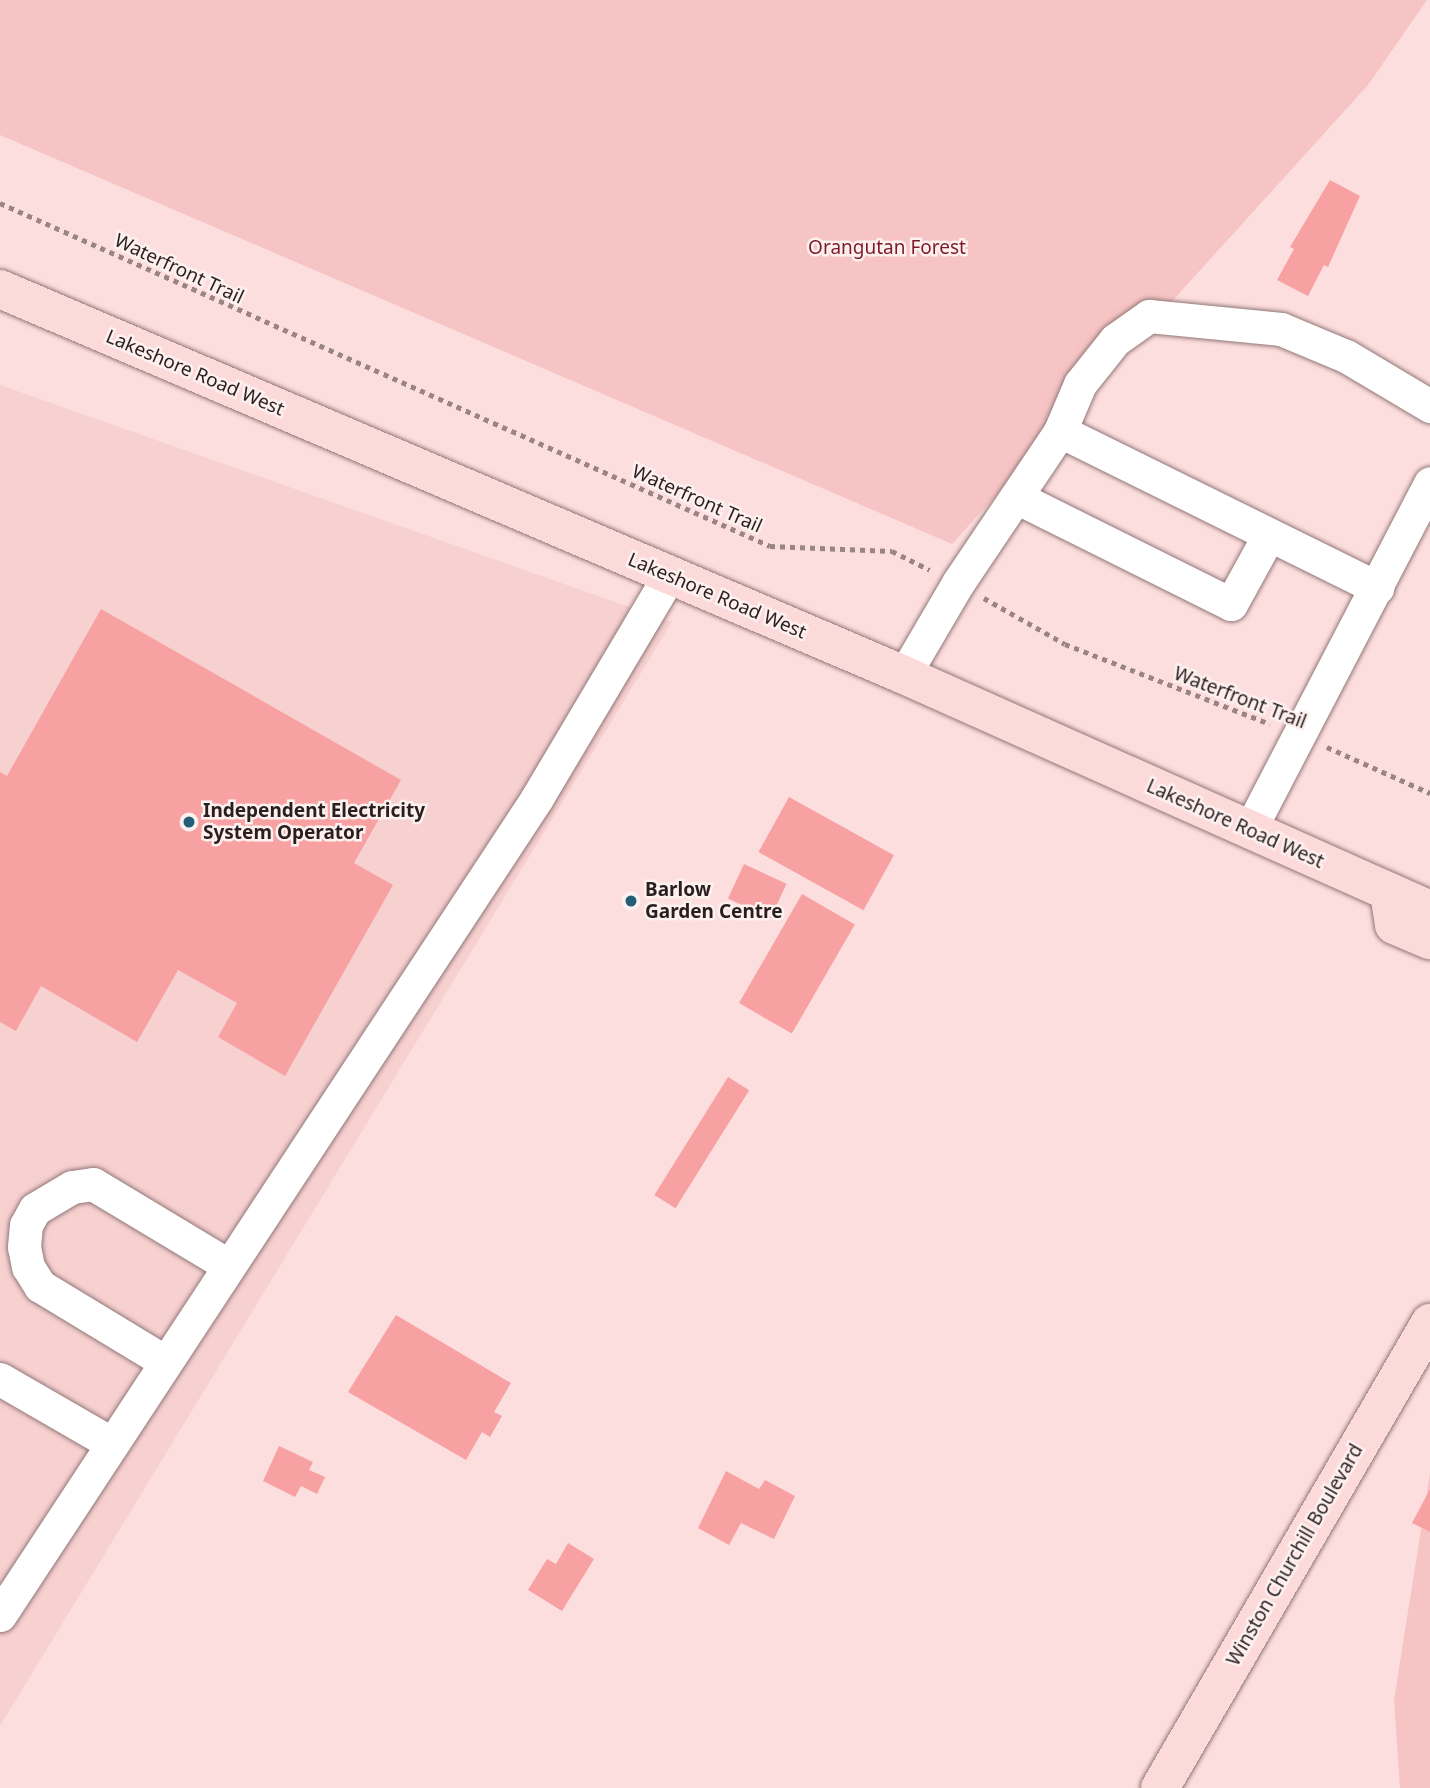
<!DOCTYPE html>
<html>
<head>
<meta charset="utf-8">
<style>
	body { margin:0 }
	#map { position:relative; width:1430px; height:1788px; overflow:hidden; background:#fddede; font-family:"Noto Sans",sans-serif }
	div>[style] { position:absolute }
	.built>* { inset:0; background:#f7d0d0 }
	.green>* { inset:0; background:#f6c4c4 }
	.building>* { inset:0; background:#f7a1a3; transform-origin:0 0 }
	.path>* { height:4.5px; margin-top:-2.25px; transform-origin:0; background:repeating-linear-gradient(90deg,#9a8585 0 5px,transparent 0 10px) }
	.roads { filter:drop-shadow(0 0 2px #927777) drop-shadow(0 0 2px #927777) }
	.minor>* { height:33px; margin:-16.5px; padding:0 16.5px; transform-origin:16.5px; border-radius:16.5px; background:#fff }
	.major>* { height:38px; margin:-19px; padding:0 19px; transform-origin:19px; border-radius:19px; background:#fddada }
	.dots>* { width:19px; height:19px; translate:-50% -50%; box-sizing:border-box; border:4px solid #fdf1f0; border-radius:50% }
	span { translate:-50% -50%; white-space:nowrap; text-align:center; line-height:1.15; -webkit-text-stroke:5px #fdf1f0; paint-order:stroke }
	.park-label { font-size:19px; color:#7d1a28 }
	.street-label { font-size:19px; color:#2a1f1f }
	.poi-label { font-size:19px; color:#2a1f1f; font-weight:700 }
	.left { translate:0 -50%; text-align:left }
</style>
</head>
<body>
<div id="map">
	<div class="built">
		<i style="clip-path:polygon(0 385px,672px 622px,0 1726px)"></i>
	</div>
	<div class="green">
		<i style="clip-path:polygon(0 0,1427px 0,1368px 85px,952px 544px,0 135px)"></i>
		<i style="clip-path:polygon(1430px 1473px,1430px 1788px,1400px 1788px,1394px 1700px)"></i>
	</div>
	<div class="building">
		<i style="clip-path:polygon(1330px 180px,1360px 196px,1328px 267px,1324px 265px,1308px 296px,1277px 280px,1294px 249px,1290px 247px)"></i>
		<i style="clip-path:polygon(101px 609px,401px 780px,354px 863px,393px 885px,285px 1076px,218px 1037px,237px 1003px,178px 970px,137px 1042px,41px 986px,16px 1031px,0 1022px,0 772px,7px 776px)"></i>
		<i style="left:789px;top:797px;width:120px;height:63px;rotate:29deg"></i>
		<i style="left:744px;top:864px;width:47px;height:38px;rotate:25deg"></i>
		<i style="left:802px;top:894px;width:61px;height:126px;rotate:30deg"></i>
		<i style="left:728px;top:1077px;width:25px;height:139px;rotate:32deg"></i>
		<i style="clip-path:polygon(396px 1315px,511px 1383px,494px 1412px,502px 1416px,490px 1437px,482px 1432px,466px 1460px,348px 1392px)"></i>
		<i style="clip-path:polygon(279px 1446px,313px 1462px,309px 1470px,325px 1477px,317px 1494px,301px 1486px,295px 1497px,263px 1481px)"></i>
		<i style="clip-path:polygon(726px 1471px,759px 1489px,765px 1480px,795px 1496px,774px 1539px,741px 1523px,729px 1545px,698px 1528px)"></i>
		<i style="clip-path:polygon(1430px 1489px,1430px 1532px,1412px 1523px)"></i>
		<i style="clip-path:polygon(568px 1543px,594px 1559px,562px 1611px,528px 1590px,547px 1559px,556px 1564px)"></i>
	</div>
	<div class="path">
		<i style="left:0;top:203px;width:843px;rotate:24.01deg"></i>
		<i style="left:770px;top:546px;width:122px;rotate:2.3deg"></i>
		<i style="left:892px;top:551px;width:42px;rotate:26.6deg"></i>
		<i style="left:984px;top:598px;width:93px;rotate:29.6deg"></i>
		<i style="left:1065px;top:644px;width:220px;rotate:21.3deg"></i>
		<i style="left:1327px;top:747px;width:113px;rotate:24.1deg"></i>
	</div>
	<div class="roads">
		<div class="minor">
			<i style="left:1060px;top:431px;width:354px;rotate:26.3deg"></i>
			<i style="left:1016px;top:497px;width:240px;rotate:26.5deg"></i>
			<i style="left:1231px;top:604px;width:79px;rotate:-61.2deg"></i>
			<i style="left:904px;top:675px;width:107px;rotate:-59.6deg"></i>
			<i style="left:958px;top:583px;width:183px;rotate:-56.1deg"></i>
			<i style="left:1060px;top:431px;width:51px;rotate:-66.9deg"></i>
			<i style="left:1080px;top:384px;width:56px;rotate:-51.5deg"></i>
			<i style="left:1115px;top:340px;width:42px;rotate:-35.2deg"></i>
			<i style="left:1149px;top:316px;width:133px;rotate:5.6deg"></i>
			<i style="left:1281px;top:329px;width:70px;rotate:22.6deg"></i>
			<i style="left:1346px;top:356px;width:98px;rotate:30.8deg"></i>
			<i style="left:1249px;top:831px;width:392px;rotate:-62.5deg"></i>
			<i style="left:164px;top:1361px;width:145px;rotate:-148.8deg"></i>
			<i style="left:40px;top:1286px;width:22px;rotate:-122deg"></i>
			<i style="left:28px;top:1267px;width:20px;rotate:-101deg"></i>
			<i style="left:24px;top:1247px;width:22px;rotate:-85deg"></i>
			<i style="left:26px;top:1225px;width:18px;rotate:-61deg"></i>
			<i style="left:35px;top:1209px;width:43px;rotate:-30.7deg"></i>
			<i style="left:72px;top:1187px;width:21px;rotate:-8deg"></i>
			<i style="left:93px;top:1184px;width:157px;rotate:31deg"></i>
			<i style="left:0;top:1379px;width:128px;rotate:30deg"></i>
			<i style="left:0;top:1615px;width:978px;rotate:-56.68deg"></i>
			<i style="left:537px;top:798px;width:258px;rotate:-59.3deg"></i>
		</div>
		<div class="major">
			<i style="left:0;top:289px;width:983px;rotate:23.12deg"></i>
			<i style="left:904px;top:675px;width:576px;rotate:24.07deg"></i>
			<i style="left:1389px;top:893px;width:32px;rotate:81deg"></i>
			<i style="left:1394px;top:925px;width:39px;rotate:23deg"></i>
			<i style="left:1160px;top:1788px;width:538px;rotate:-59.86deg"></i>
		</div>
	</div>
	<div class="dots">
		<i style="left:189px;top:822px;background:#235f77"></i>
		<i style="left:631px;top:901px;background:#235f77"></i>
	</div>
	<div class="park-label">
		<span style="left:887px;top:248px">Orangutan Forest</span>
	</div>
	<div class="street-label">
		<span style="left:179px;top:269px;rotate:25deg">Waterfront Trail</span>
		<span style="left:195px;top:373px;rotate:23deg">Lakeshore Road West</span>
		<span style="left:697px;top:499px;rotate:24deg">Waterfront Trail</span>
		<span style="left:717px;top:596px;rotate:23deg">Lakeshore Road West</span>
		<span style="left:1240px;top:698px;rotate:21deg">Waterfront Trail</span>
		<span style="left:1235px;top:824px;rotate:24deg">Lakeshore Road West</span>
		<span style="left:1295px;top:1555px;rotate:-60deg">Winston Churchill Boulevard</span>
	</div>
	<div class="poi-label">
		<span class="left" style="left:203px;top:822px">Independent Electricity<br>System Operator</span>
		<span class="left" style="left:645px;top:901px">Barlow<br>Garden Centre</span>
	</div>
</div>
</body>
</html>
